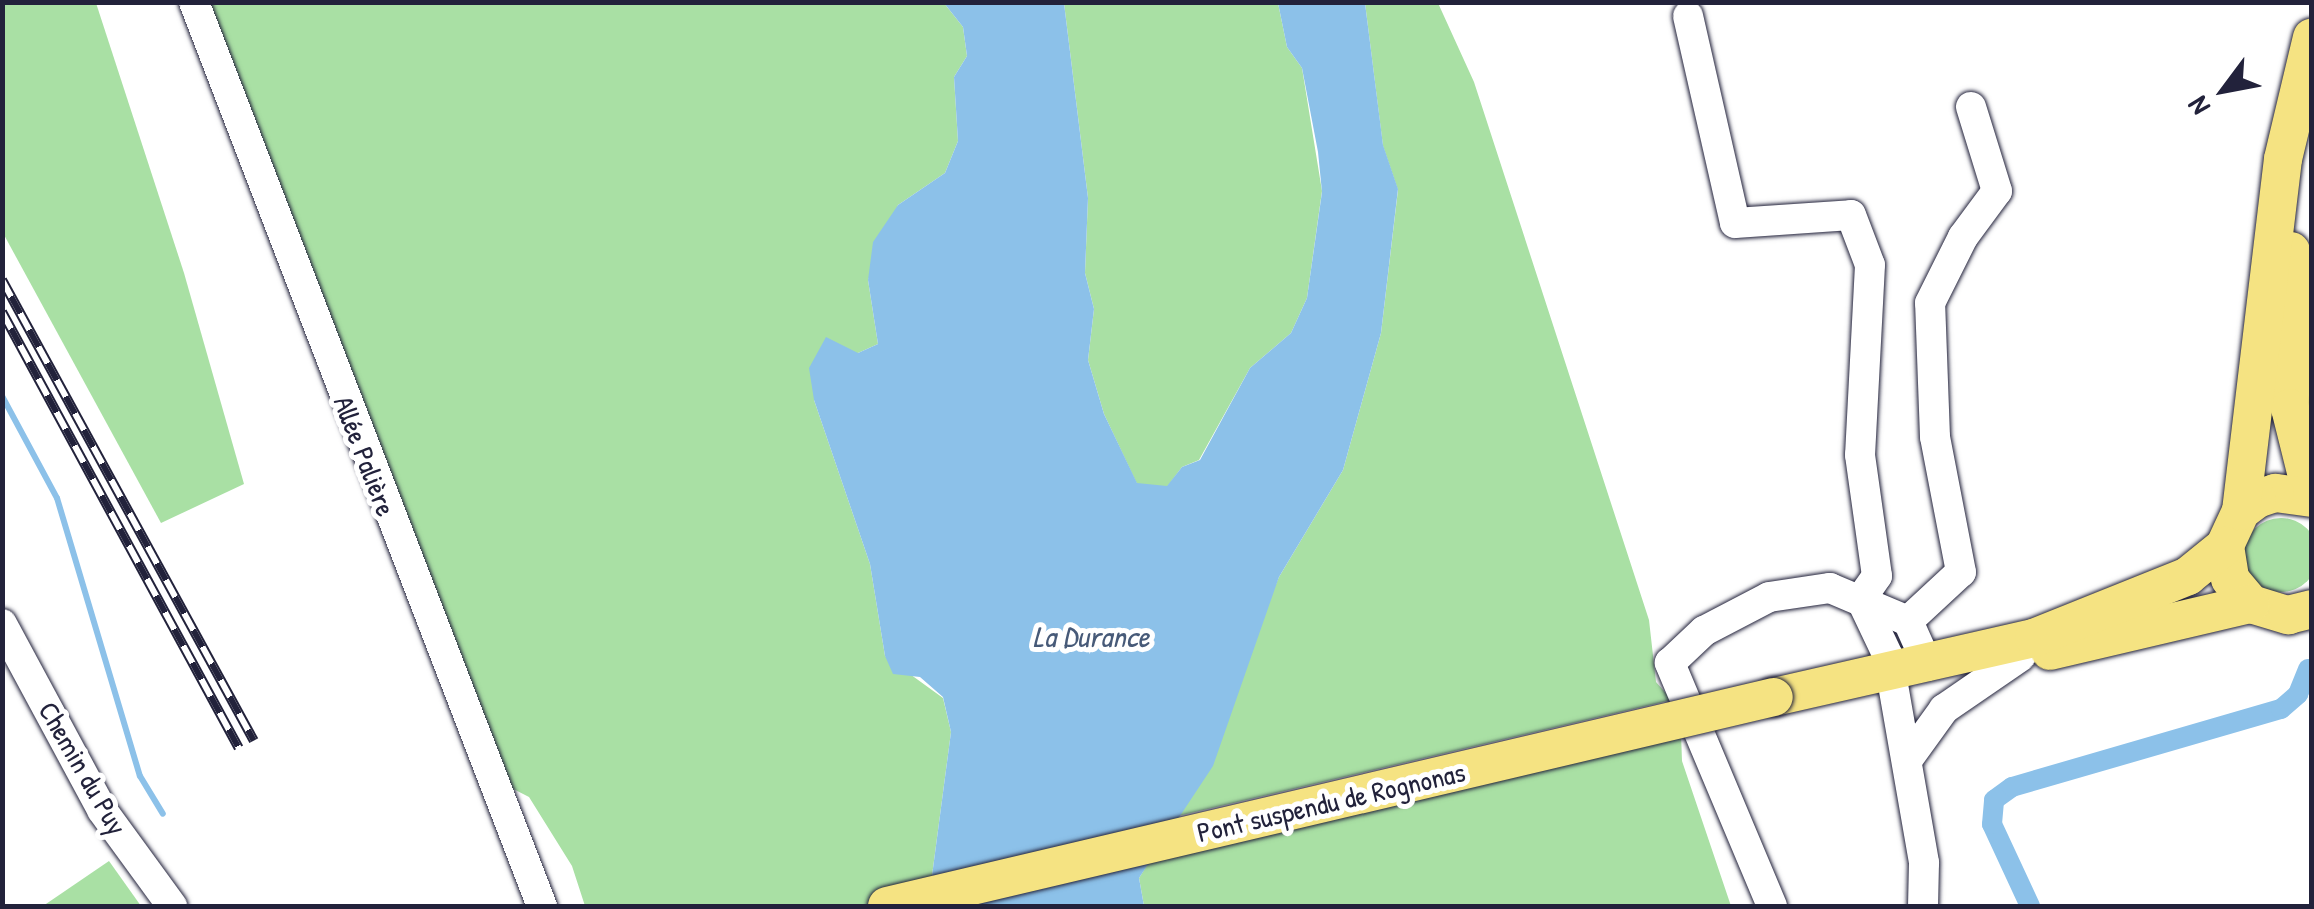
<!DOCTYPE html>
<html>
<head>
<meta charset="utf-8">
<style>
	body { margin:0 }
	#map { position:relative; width:2314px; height:909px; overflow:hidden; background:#fff; font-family:"Patrick Hand",sans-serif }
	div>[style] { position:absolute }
	.green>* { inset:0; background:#a9e0a4 }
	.round { border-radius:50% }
	.water>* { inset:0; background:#8cc1e9 }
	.stream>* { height:6px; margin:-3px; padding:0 3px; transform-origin:3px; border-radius:3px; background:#8cc1e9 }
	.canal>* { height:20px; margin:-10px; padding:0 10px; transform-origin:10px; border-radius:10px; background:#8cc1e9 }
	.roads { filter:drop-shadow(0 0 2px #22223b) drop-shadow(0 0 2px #22223b) }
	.minor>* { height:30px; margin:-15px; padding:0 15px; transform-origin:15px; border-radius:15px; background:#fff }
	.major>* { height:38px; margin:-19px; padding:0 19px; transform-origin:19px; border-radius:19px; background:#f5e382 }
	.rail>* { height:10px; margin-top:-5px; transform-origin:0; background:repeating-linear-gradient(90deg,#fff 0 19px,#22223b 0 38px); box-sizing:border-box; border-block:2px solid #22223b }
	.bridges { filter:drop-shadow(0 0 2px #22223b) drop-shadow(0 0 2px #22223b) }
	.major-bridge>* { height:38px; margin:-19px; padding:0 19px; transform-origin:19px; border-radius:19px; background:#f5e382 }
	span { translate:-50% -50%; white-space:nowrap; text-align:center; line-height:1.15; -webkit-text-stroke:10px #fff; paint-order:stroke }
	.street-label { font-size:28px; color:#22223b }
	.water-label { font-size:30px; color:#475a78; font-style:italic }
	.frame { position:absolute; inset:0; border:5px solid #22223b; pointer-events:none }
	.north { position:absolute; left:2174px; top:40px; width:100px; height:100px; -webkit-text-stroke:8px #fff; paint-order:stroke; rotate:238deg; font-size:28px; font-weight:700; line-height:40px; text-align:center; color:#22223b }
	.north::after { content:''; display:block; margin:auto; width:35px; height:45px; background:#22223b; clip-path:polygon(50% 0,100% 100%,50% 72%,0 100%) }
</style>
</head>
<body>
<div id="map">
	<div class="green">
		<i style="clip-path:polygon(2px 3px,96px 3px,184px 273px,244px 484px,161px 523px,3px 233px)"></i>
		<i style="clip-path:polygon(209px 3px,944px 3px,963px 27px,967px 56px,954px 77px,958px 141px,945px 173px,898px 205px,868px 280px,878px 344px,858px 353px,814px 400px,870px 564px,885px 656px,943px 698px,951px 732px,928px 906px,585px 906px,572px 866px,529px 797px,500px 782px)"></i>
		<i style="clip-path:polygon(1064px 3px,1278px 3px,1287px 47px,1302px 68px,1322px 191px,1307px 298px,1291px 333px,1250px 368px,1199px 460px,1182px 467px,1167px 487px,1137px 484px,1104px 414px,1088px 360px,1094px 309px,1085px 273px,1088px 198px)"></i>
		<i style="clip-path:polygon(1365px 3px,1438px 3px,1474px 82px,1649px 620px,1656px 682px,1672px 700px,1178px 816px,1279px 577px,1343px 470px,1381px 333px,1398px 190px,1383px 146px)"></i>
		<i class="round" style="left:2244px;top:518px;width:74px;height:74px"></i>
		<i style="clip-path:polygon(1681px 733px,1682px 761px,1731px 906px,1144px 906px,1139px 878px,1149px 862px)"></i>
		<i style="clip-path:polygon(109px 861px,141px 906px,43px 906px)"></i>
	</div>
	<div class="water">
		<i style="clip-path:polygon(944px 3px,1064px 3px,1088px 198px,1085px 273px,1094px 309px,1088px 360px,1104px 414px,1137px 483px,1167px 486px,1182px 467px,1200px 460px,1250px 368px,1291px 333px,1307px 298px,1322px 192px,1318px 152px,1302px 68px,1287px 47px,1278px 3px,1365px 3px,1383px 145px,1398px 189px,1381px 333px,1343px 470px,1279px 577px,1213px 766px,1139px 878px,1144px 906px,928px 906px,951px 732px,943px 697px,920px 677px,893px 674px,885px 656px,870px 564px,814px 400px,809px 368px,826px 337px,858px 353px,878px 344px,868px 280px,873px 242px,898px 205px,945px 173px,958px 141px,954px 77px,967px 56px,963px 27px)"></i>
	</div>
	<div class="stream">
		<i style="left:2px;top:396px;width:116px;rotate:61.7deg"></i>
		<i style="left:57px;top:498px;width:290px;rotate:73.4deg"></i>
		<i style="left:140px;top:776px;width:44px;rotate:58.8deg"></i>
	</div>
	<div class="canal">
		<i style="left:2030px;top:906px;width:90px;rotate:-114.9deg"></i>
		<i style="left:1992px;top:824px;width:24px;rotate:-85deg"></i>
		<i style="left:1994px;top:800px;width:22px;rotate:-36deg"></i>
		<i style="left:2012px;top:787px;width:280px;rotate:-16.2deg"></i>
		<i style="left:2281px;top:709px;width:23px;rotate:-41deg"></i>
		<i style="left:2298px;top:694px;width:27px;rotate:-68deg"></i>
	</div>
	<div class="roads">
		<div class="minor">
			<i style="left:194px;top:2px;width:969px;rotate:68.95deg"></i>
			<i style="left:1688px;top:16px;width:212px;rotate:77.2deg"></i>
			<i style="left:1735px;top:223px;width:116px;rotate:-3.9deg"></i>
			<i style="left:1851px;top:215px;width:53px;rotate:69.2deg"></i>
			<i style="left:1870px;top:265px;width:190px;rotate:93deg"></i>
			<i style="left:1860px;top:455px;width:122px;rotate:82deg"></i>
			<i style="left:1877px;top:576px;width:28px;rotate:125deg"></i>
			<i style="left:1861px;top:599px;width:63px;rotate:64.7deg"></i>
			<i style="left:1888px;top:656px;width:210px;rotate:80.1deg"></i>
			<i style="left:1924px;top:863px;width:43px;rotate:91.3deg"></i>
			<i style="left:1908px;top:621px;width:72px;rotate:-42.8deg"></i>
			<i style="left:1961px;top:572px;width:137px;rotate:-100.9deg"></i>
			<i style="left:1935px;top:437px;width:134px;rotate:-92.1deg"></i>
			<i style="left:1930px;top:303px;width:74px;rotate:-63.4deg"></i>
			<i style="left:1963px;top:237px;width:57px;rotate:-53.5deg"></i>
			<i style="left:1997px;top:191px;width:88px;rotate:-107.2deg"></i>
			<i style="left:2px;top:624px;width:211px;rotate:61.7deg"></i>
			<i style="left:102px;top:810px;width:119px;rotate:53.9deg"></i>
			<i style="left:1908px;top:759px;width:62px;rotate:-54.2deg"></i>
			<i style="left:1944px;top:709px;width:93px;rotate:-34.5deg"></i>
			<i style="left:1772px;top:906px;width:264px;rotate:-112.8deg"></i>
			<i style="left:1670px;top:663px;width:47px;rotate:-43.3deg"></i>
			<i style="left:1704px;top:631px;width:73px;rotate:-27.6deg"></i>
			<i style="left:1769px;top:597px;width:62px;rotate:-8.4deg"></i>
			<i style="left:1830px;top:588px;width:85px;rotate:22.9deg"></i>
			<i style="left:1908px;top:621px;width:49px;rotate:66deg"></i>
		</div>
		<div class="major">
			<i style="left:2291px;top:251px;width:157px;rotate:90.4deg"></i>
			<i style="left:2290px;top:408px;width:91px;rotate:76deg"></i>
			<i style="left:2312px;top:498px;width:37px;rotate:-172deg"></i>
			<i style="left:2275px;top:493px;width:19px;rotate:162deg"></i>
			<i style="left:2257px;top:499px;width:20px;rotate:143deg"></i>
			<i style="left:2241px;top:511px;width:38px;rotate:115deg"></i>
			<i style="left:2225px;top:546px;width:33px;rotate:81deg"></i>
			<i style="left:2230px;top:579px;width:33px;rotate:50deg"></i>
			<i style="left:2251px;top:604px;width:39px;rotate:17deg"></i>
			<i style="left:2288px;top:615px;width:25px;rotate:-14deg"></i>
			<i style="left:2241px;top:511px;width:354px;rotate:-83.2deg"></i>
			<i style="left:2283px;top:159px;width:125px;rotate:-76.6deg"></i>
			<i style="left:2050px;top:651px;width:206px;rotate:-13.2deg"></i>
			<i style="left:1774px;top:697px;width:267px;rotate:-12.8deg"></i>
			<i style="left:2034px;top:638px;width:166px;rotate:-21.9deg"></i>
			<i style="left:2188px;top:576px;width:48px;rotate:-39deg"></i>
		</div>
	</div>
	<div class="rail">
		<i style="left:2px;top:280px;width:525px;rotate:61.34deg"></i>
		<i style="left:2px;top:312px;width:496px;rotate:61.5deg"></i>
	</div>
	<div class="bridges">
		<div class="major-bridge">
			<i style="left:887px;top:906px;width:911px;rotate:-13.26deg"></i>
		</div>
	</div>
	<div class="street-label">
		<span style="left:365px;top:456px;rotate:69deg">Allée Palière</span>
		<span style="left:83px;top:768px;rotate:60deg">Chemin du Puy</span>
		<span style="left:1331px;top:802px;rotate:-13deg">Pont suspendu de Rognonas</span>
	</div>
	<div class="water-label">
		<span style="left:1091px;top:636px">La Durance</span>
	</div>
	<div class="frame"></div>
	<div class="north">N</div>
</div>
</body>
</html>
